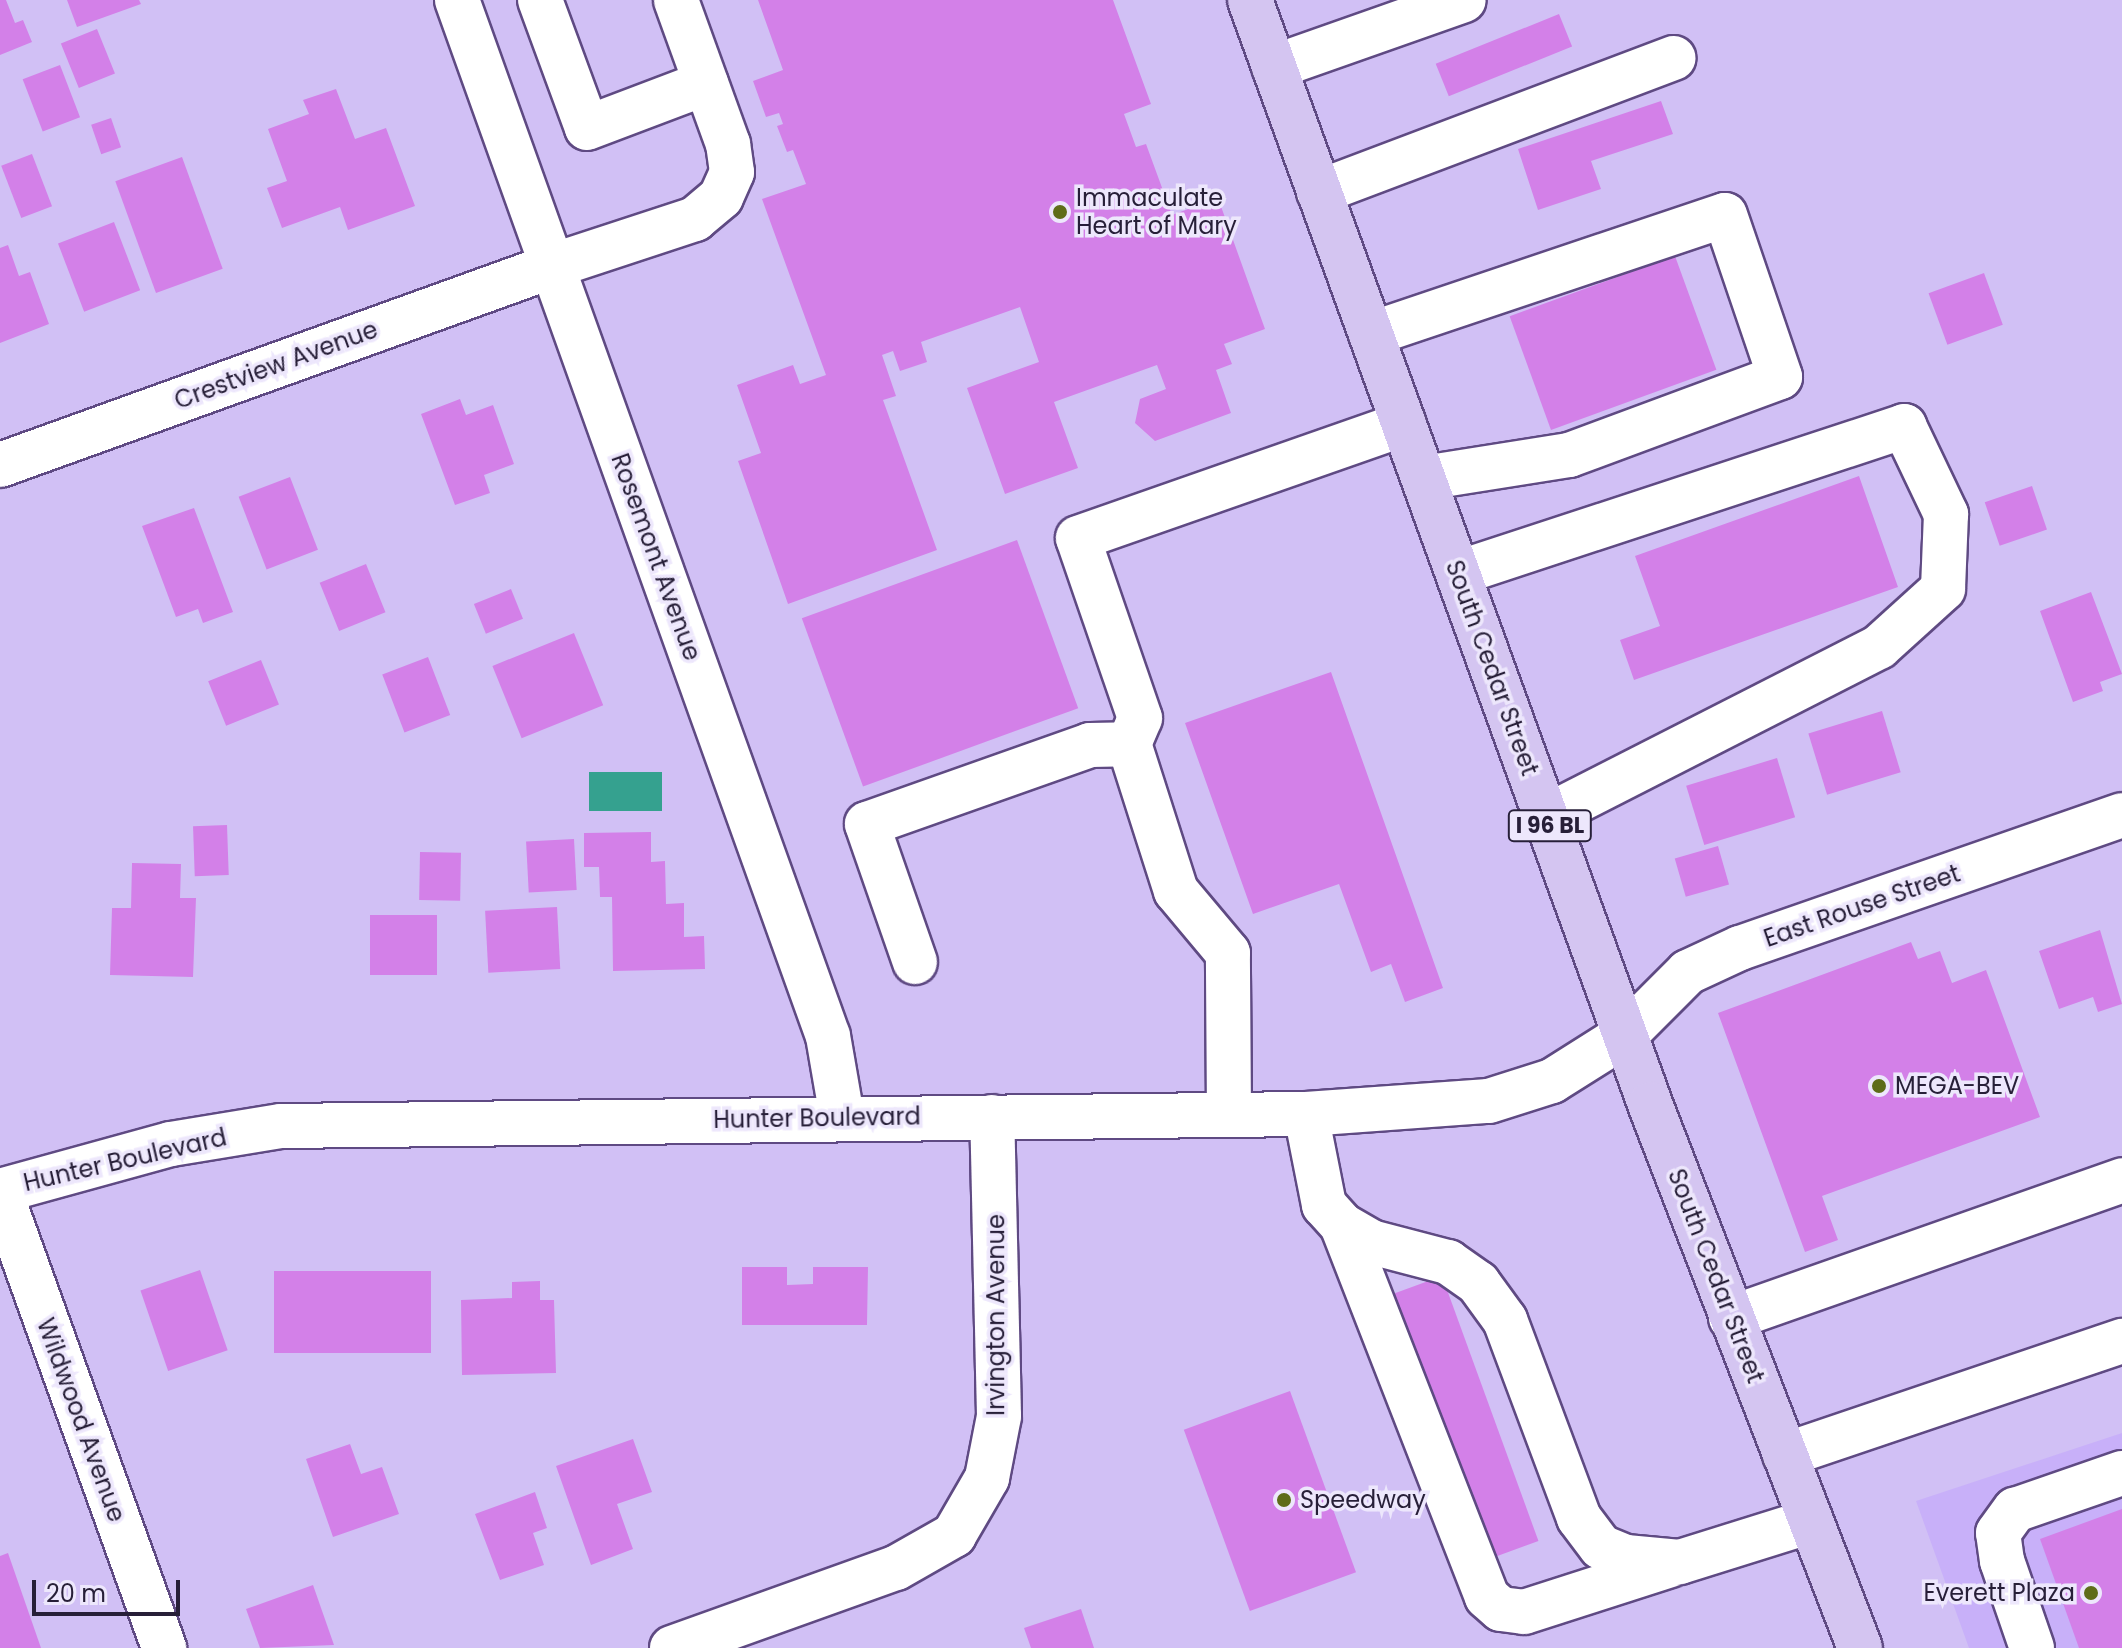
<!DOCTYPE html>
<style>
body{margin:0}
#map{position:relative;width:2122px;height:1648px;overflow:hidden;background:#d1c0f5;font-family:Poppins,sans-serif}
div>[style]{position:absolute}
.built>*{inset:0;background:#c8b0f9}
.water>*{inset:0;background:#35a18f;transform-origin:0 0}
.building>*{inset:0;background:#d380e8;transform-origin:0 0}
.roads{filter:drop-shadow(2px 0 #5f4a83) drop-shadow(-2px 0 #5f4a83) drop-shadow(0 2px #5f4a83) drop-shadow(0 -2px #5f4a83)}
.minor>*{height:44px;margin:-22px;padding:0 22px;transform-origin:22px;border-radius:22px;background:#fff}
.major>*{height:44px;margin:-22px;padding:0 22px;transform-origin:22px;border-radius:22px;background:#d4c5f1}
.dots>*{width:22px;height:22px;translate:-50% -50%;box-sizing:border-box;border:4px solid #ede7fc;border-radius:50%}
span{translate:-50% -50%;white-space:nowrap;text-align:center;line-height:1.15;-webkit-text-stroke:7px #ede7fc;paint-order:stroke}
.shield-label span{padding:2px 6px;background:#ede7fc;border:2px solid;border-radius:6px;-webkit-text-stroke-width:0}
.shield-label{font-size:22px;color:#271f38;font-weight:700}
.poi-label{font-size:24px;color:#271f38}
.left{translate:0 -50%;text-align:left}
.right{translate:-100% -50%;text-align:right}
.street-label{font-size:24px;color:#271f38}
.scale{position:absolute;left:32px;top:1580px;width:148px;height:36px;box-sizing:border-box;border:4px solid #271f38;border-top:0;padding-left:10px;font-size:24px;line-height:28px;white-space:nowrap;color:#271f38;-webkit-text-stroke:6px #ede7fc;paint-order:stroke}
</style>
<div id="map">
<div class="built">
<i style="clip-path:polygon(2122px 1433px,2122px 1648px,1969px 1648px,1916px 1501px)"></i>
</div>
<div class="water">
<i style="left:662px;top:772px;width:39px;height:73px;rotate:90deg"></i>
</div>
<div class="building">
<i style="clip-path:polygon(0 0,6px 0,15px 23px,23px 20px,32px 42px,0 55px)"></i>
<i style="clip-path:polygon(67px 0,139px 0,141px 4px,77px 27px)"></i>
<i style="clip-path:polygon(758px 0,1113px 0,1151px 104px,1124px 114px,1136px 147px,1146px 144px,1172px 215px,1218px 198px,1265px 329px,1224px 344px,1232px 364px,1216px 370px,1231px 413px,1155px 441px,1135px 423px,1140px 399px,1166px 389px,1157px 365px,1054px 402px,1078px 468px,1005px 494px,967px 388px,1039px 362px,1020px 307px,921px 342px,927px 362px,900px 371px,893px 351px,882px 355px,896px 396px,883px 400px,937px 550px,788px 604px,738px 461px,761px 453px,737px 385px,793px 365px,800px 384px,826px 375px,762px 199px,806px 184px,793px 150px,787px 152px,777px 126px,783px 124px,779px 113px,766px 117px,753px 81px,783px 70px)"></i>
<i style="left:1559px;top:14px;width:35px;height:133px;rotate:68deg"></i>
<i style="left:97px;top:29px;width:48px;height:39px;rotate:68deg"></i>
<i style="left:60px;top:65px;width:56px;height:40px;rotate:69deg"></i>
<i style="clip-path:polygon(336px 89px,355px 139px,386px 128px,415px 206px,348px 230px,340px 207px,282px 228px,267px 188px,287px 181px,268px 129px,309px 114px,303px 100px)"></i>
<i style="clip-path:polygon(1661px 101px,1673px 134px,1591px 161px,1601px 189px,1538px 210px,1518px 149px)"></i>
<i style="left:111px;top:118px;width:31px;height:21px;rotate:71deg"></i>
<i style="left:32px;top:154px;width:56px;height:33px;rotate:69deg"></i>
<i style="left:182px;top:157px;width:119px;height:71px;rotate:70deg"></i>
<i style="left:114px;top:222px;width:73px;height:60px;rotate:69deg"></i>
<i style="clip-path:polygon(8px 245px,19px 276px,30px 272px,49px 324px,0 343px,0 248px)"></i>
<i style="left:1675px;top:256px;width:121px;height:176px;rotate:70deg"></i>
<i style="left:1984px;top:273px;width:55px;height:59px;rotate:70deg"></i>
<i style="clip-path:polygon(460px 399px,466px 415px,493px 405px,514px 464px,484px 475px,490px 493px,455px 505px,421px 414px)"></i>
<i style="clip-path:polygon(1859px 476px,1898px 587px,1634px 680px,1620px 640px,1660px 626px,1635px 556px)"></i>
<i style="left:290px;top:477px;width:78px;height:55px;rotate:69deg"></i>
<i style="left:2032px;top:486px;width:46px;height:50px;rotate:71deg"></i>
<i style="clip-path:polygon(194px 508px,233px 612px,203px 623px,198px 609px,176px 617px,142px 526px)"></i>
<i style="left:1017px;top:540px;width:179px;height:229px;rotate:70deg"></i>
<i style="left:366px;top:564px;width:52px;height:50px;rotate:68deg"></i>
<i style="left:511px;top:589px;width:32px;height:40px;rotate:68deg"></i>
<i style="clip-path:polygon(2091px 592px,2122px 674px,2100px 682px,2103px 691px,2073px 702px,2040px 611px)"></i>
<i style="left:574px;top:633px;width:78px;height:88px;rotate:68deg"></i>
<i style="left:428px;top:657px;width:62px;height:49px;rotate:69deg"></i>
<i style="left:261px;top:660px;width:48px;height:57px;rotate:68deg"></i>
<i style="clip-path:polygon(1331px 672px,1443px 988px,1405px 1002px,1391px 964px,1371px 972px,1339px 884px,1253px 914px,1185px 723px)"></i>
<i style="left:1882px;top:711px;width:64px;height:77px;rotate:73deg"></i>
<i style="left:1777px;top:758px;width:62px;height:95px;rotate:73deg"></i>
<i style="left:227px;top:825px;width:50px;height:34px;rotate:88deg"></i>
<i style="clip-path:polygon(651px 832px,651px 862px,665px 861px,666px 904px,684px 903px,684px 937px,704px 936px,705px 969px,613px 971px,612px 897px,600px 897px,599px 867px,584px 867px,584px 833px)"></i>
<i style="left:574px;top:839px;width:51px;height:48px;rotate:87deg"></i>
<i style="left:1718px;top:846px;width:40px;height:45px;rotate:74deg"></i>
<i style="left:420px;top:852px;width:41px;height:48px;rotate:1deg"></i>
<i style="clip-path:polygon(132px 863px,181px 864px,180px 898px,196px 898px,193px 977px,110px 975px,112px 908px,131px 908px)"></i>
<i style="left:557px;top:907px;width:62px;height:72px;rotate:87deg"></i>
<i style="left:370px;top:915px;width:67px;height:60px"></i>
<i style="clip-path:polygon(2100px 930px,2122px 1004px,2098px 1012px,2093px 997px,2059px 1009px,2039px 951px)"></i>
<i style="clip-path:polygon(1911px 942px,1918px 959px,1940px 951px,1952px 983px,1986px 970px,2040px 1117px,1822px 1196px,1838px 1240px,1805px 1252px,1718px 1013px)"></i>
<i style="clip-path:polygon(742px 1267px,787px 1267px,787px 1285px,813px 1284px,813px 1267px,868px 1267px,867px 1325px,742px 1325px)"></i>
<i style="left:200px;top:1270px;width:85px;height:63px;rotate:71deg"></i>
<i style="left:274px;top:1271px;width:157px;height:82px"></i>
<i style="left:1442px;top:1276px;width:282px;height:64px;rotate:70deg"></i>
<i style="clip-path:polygon(540px 1281px,540px 1300px,554px 1300px,556px 1373px,462px 1375px,461px 1300px,512px 1298px,512px 1282px)"></i>
<i style="left:1290px;top:1391px;width:193px;height:113px;rotate:70deg"></i>
<i style="clip-path:polygon(633px 1439px,652px 1492px,617px 1504px,633px 1549px,591px 1565px,556px 1466px)"></i>
<i style="clip-path:polygon(350px 1444px,361px 1474px,382px 1467px,399px 1514px,333px 1537px,306px 1459px)"></i>
<i style="clip-path:polygon(535px 1492px,547px 1528px,533px 1533px,544px 1565px,500px 1580px,475px 1514px)"></i>
<i style="clip-path:polygon(2122px 1509px,2122px 1648px,2079px 1648px,2040px 1539px)"></i>
<i style="clip-path:polygon(8px 1553px,41px 1648px,0 1648px,0 1556px)"></i>
<i style="clip-path:polygon(313px 1585px,334px 1645px,260px 1648px,246px 1609px)"></i>
<i style="clip-path:polygon(1081px 1609px,1094px 1648px,1031px 1648px,1024px 1628px)"></i>
</div>
<div class="roads">
<div class="minor">
<i style="left:457px;top:0;width:1100px;rotate:70.3deg"></i>
<i style="left:828px;top:1036px;width:82px;rotate:80.2deg"></i>
<i style="left:540px;top:0;width:136px;rotate:69.8deg"></i>
<i style="left:587px;top:128px;width:127px;rotate:-20.7deg"></i>
<i style="left:1274px;top:67px;width:201px;rotate:-19.4deg"></i>
<i style="left:1319px;top:192px;width:379px;rotate:-20.7deg"></i>
<i style="left:1371px;top:334px;width:373px;rotate:-18.6deg"></i>
<i style="left:1725px;top:215px;width:171px;rotate:71.2deg"></i>
<i style="left:1780px;top:377px;width:225px;rotate:159.7deg"></i>
<i style="left:1569px;top:455px;width:147px;rotate:171deg"></i>
<i style="left:0;top:465px;width:587px;rotate:-19.82deg"></i>
<i style="left:552px;top:266px;width:151px;rotate:-18.2deg"></i>
<i style="left:695px;top:219px;width:34px;rotate:-40deg"></i>
<i style="left:721px;top:197px;width:27px;rotate:-66deg"></i>
<i style="left:732px;top:172px;width:28px;rotate:-98deg"></i>
<i style="left:728px;top:144px;width:153px;rotate:-109.9deg"></i>
<i style="left:1458px;top:573px;width:470px;rotate:-18.2deg"></i>
<i style="left:1904px;top:426px;width:98px;rotate:64.5deg"></i>
<i style="left:1946px;top:514px;width:75px;rotate:92.3deg"></i>
<i style="left:1943px;top:589px;width:86px;rotate:137.8deg"></i>
<i style="left:1879px;top:647px;width:374px;rotate:153deg"></i>
<i style="left:915px;top:962px;width:146px;rotate:-109.2deg"></i>
<i style="left:867px;top:824px;width:237px;rotate:-19.5deg"></i>
<i style="left:1090px;top:745px;width:39px;rotate:-1deg"></i>
<i style="left:1306px;top:1114px;width:93px;rotate:78.8deg"></i>
<i style="left:1324px;top:1205px;width:27px;rotate:48deg"></i>
<i style="left:1342px;top:1225px;width:34px;rotate:30deg"></i>
<i style="left:1371px;top:1242px;width:80px;rotate:14.6deg"></i>
<i style="left:1448px;top:1262px;width:37px;rotate:35deg"></i>
<i style="left:1478px;top:1283px;width:46px;rotate:53.9deg"></i>
<i style="left:1505px;top:1320px;width:211px;rotate:69.5deg"></i>
<i style="left:1579px;top:1518px;width:36px;rotate:53deg"></i>
<i style="left:1601px;top:1547px;width:27px;rotate:22deg"></i>
<i style="left:1626px;top:1557px;width:54px;rotate:5.3deg"></i>
<i style="left:1680px;top:1562px;width:137px;rotate:-17.4deg"></i>
<i style="left:1229px;top:1115px;width:162px;rotate:-90.4deg"></i>
<i style="left:1228px;top:953px;width:81px;rotate:-130deg"></i>
<i style="left:1176px;top:891px;width:154px;rotate:-107.7deg"></i>
<i style="left:1129px;top:744px;width:28px;rotate:-67deg"></i>
<i style="left:1140px;top:718px;width:190px;rotate:-109deg"></i>
<i style="left:1078px;top:538px;width:345px;rotate:-19.3deg"></i>
<i style="left:0;top:1191px;width:177px;rotate:-15.4deg"></i>
<i style="left:171px;top:1144px;width:111px;rotate:-9.3deg"></i>
<i style="left:281px;top:1126px;width:1025px;rotate:-0.67deg"></i>
<i style="left:1306px;top:1114px;width:183px;rotate:-4.1deg"></i>
<i style="left:1489px;top:1101px;width:66px;rotate:-17.6deg"></i>
<i style="left:1552px;top:1081px;width:86px;rotate:-32.2deg"></i>
<i style="left:1625px;top:1035px;width:89px;rotate:-45deg"></i>
<i style="left:1688px;top:972px;width:57px;rotate:-24.8deg"></i>
<i style="left:1740px;top:948px;width:404px;rotate:-19.2deg"></i>
<i style="left:0;top:1192px;width:485px;rotate:70.2deg"></i>
<i style="left:1342px;top:1225px;width:399px;rotate:68.7deg"></i>
<i style="left:1487px;top:1597px;width:18px;rotate:41deg"></i>
<i style="left:1501px;top:1609px;width:23px;rotate:7deg"></i>
<i style="left:1524px;top:1612px;width:153px;rotate:-17.8deg"></i>
<i style="left:1731px;top:1318px;width:415px;rotate:-19.4deg"></i>
<i style="left:1785px;top:1455px;width:356px;rotate:-18.7deg"></i>
<i style="left:672px;top:1648px;width:238px;rotate:-19.7deg"></i>
<i style="left:896px;top:1568px;width:67px;rotate:-29.6deg"></i>
<i style="left:954px;top:1535px;width:66px;rotate:-59.9deg"></i>
<i style="left:987px;top:1478px;width:63px;rotate:-79deg"></i>
<i style="left:999px;top:1416px;width:299px;rotate:-91.3deg"></i>
<i style="left:2032px;top:1648px;width:92px;rotate:-109deg"></i>
<i style="left:2002px;top:1561px;width:28px;rotate:-98deg"></i>
<i style="left:1998px;top:1533px;width:29px;rotate:-54deg"></i>
<i style="left:2015px;top:1510px;width:113px;rotate:-19.1deg"></i>
</div>
<div class="major">
<i style="left:1250px;top:0;width:1174px;rotate:70.08deg"></i>
<i style="left:1650px;top:1104px;width:583px;rotate:68.89deg"></i>
</div>
</div>
<div class="dots">
<i style="left:1060px;top:212px;background:#5e6d18"></i>
<i style="left:1879px;top:1086px;background:#5e6d18"></i>
<i style="left:1284px;top:1500px;background:#5e6d18"></i>
<i style="left:2091px;top:1593px;background:#5e6d18"></i>
</div>
<div class="shield-label">
<span style="left:1550px;top:826px">I 96 BL</span>
</div>
<div class="poi-label">
<span class="left" style="left:1076px;top:212px">Immaculate<br>Heart of Mary</span>
<span class="left" style="left:1895px;top:1086px">MEGA-BEV</span>
<span class="left" style="left:1300px;top:1500px">Speedway</span>
<span class="right" style="left:2075px;top:1593px">Everett Plaza</span>
</div>
<div class="street-label">
<span style="left:276px;top:365px;rotate:-20deg">Crestview Avenue</span>
<span style="left:656px;top:557px;rotate:70deg">Rosemont Avenue</span>
<span style="left:1492px;top:668px;rotate:70deg">South Cedar Street</span>
<span style="left:1862px;top:906px;rotate:-19deg">East Rouse Street</span>
<span style="left:817px;top:1118px;rotate:-1deg">Hunter Boulevard</span>
<span style="left:125px;top:1160px;rotate:-13deg">Hunter Boulevard</span>
<span style="left:1716px;top:1276px;rotate:69deg">South Cedar Street</span>
<span style="left:996px;top:1315px;rotate:-90deg">Irvington Avenue</span>
<span style="left:81px;top:1420px;rotate:70deg">Wildwood Avenue</span>
</div>
<div class="scale">20 m</div>
</div>
